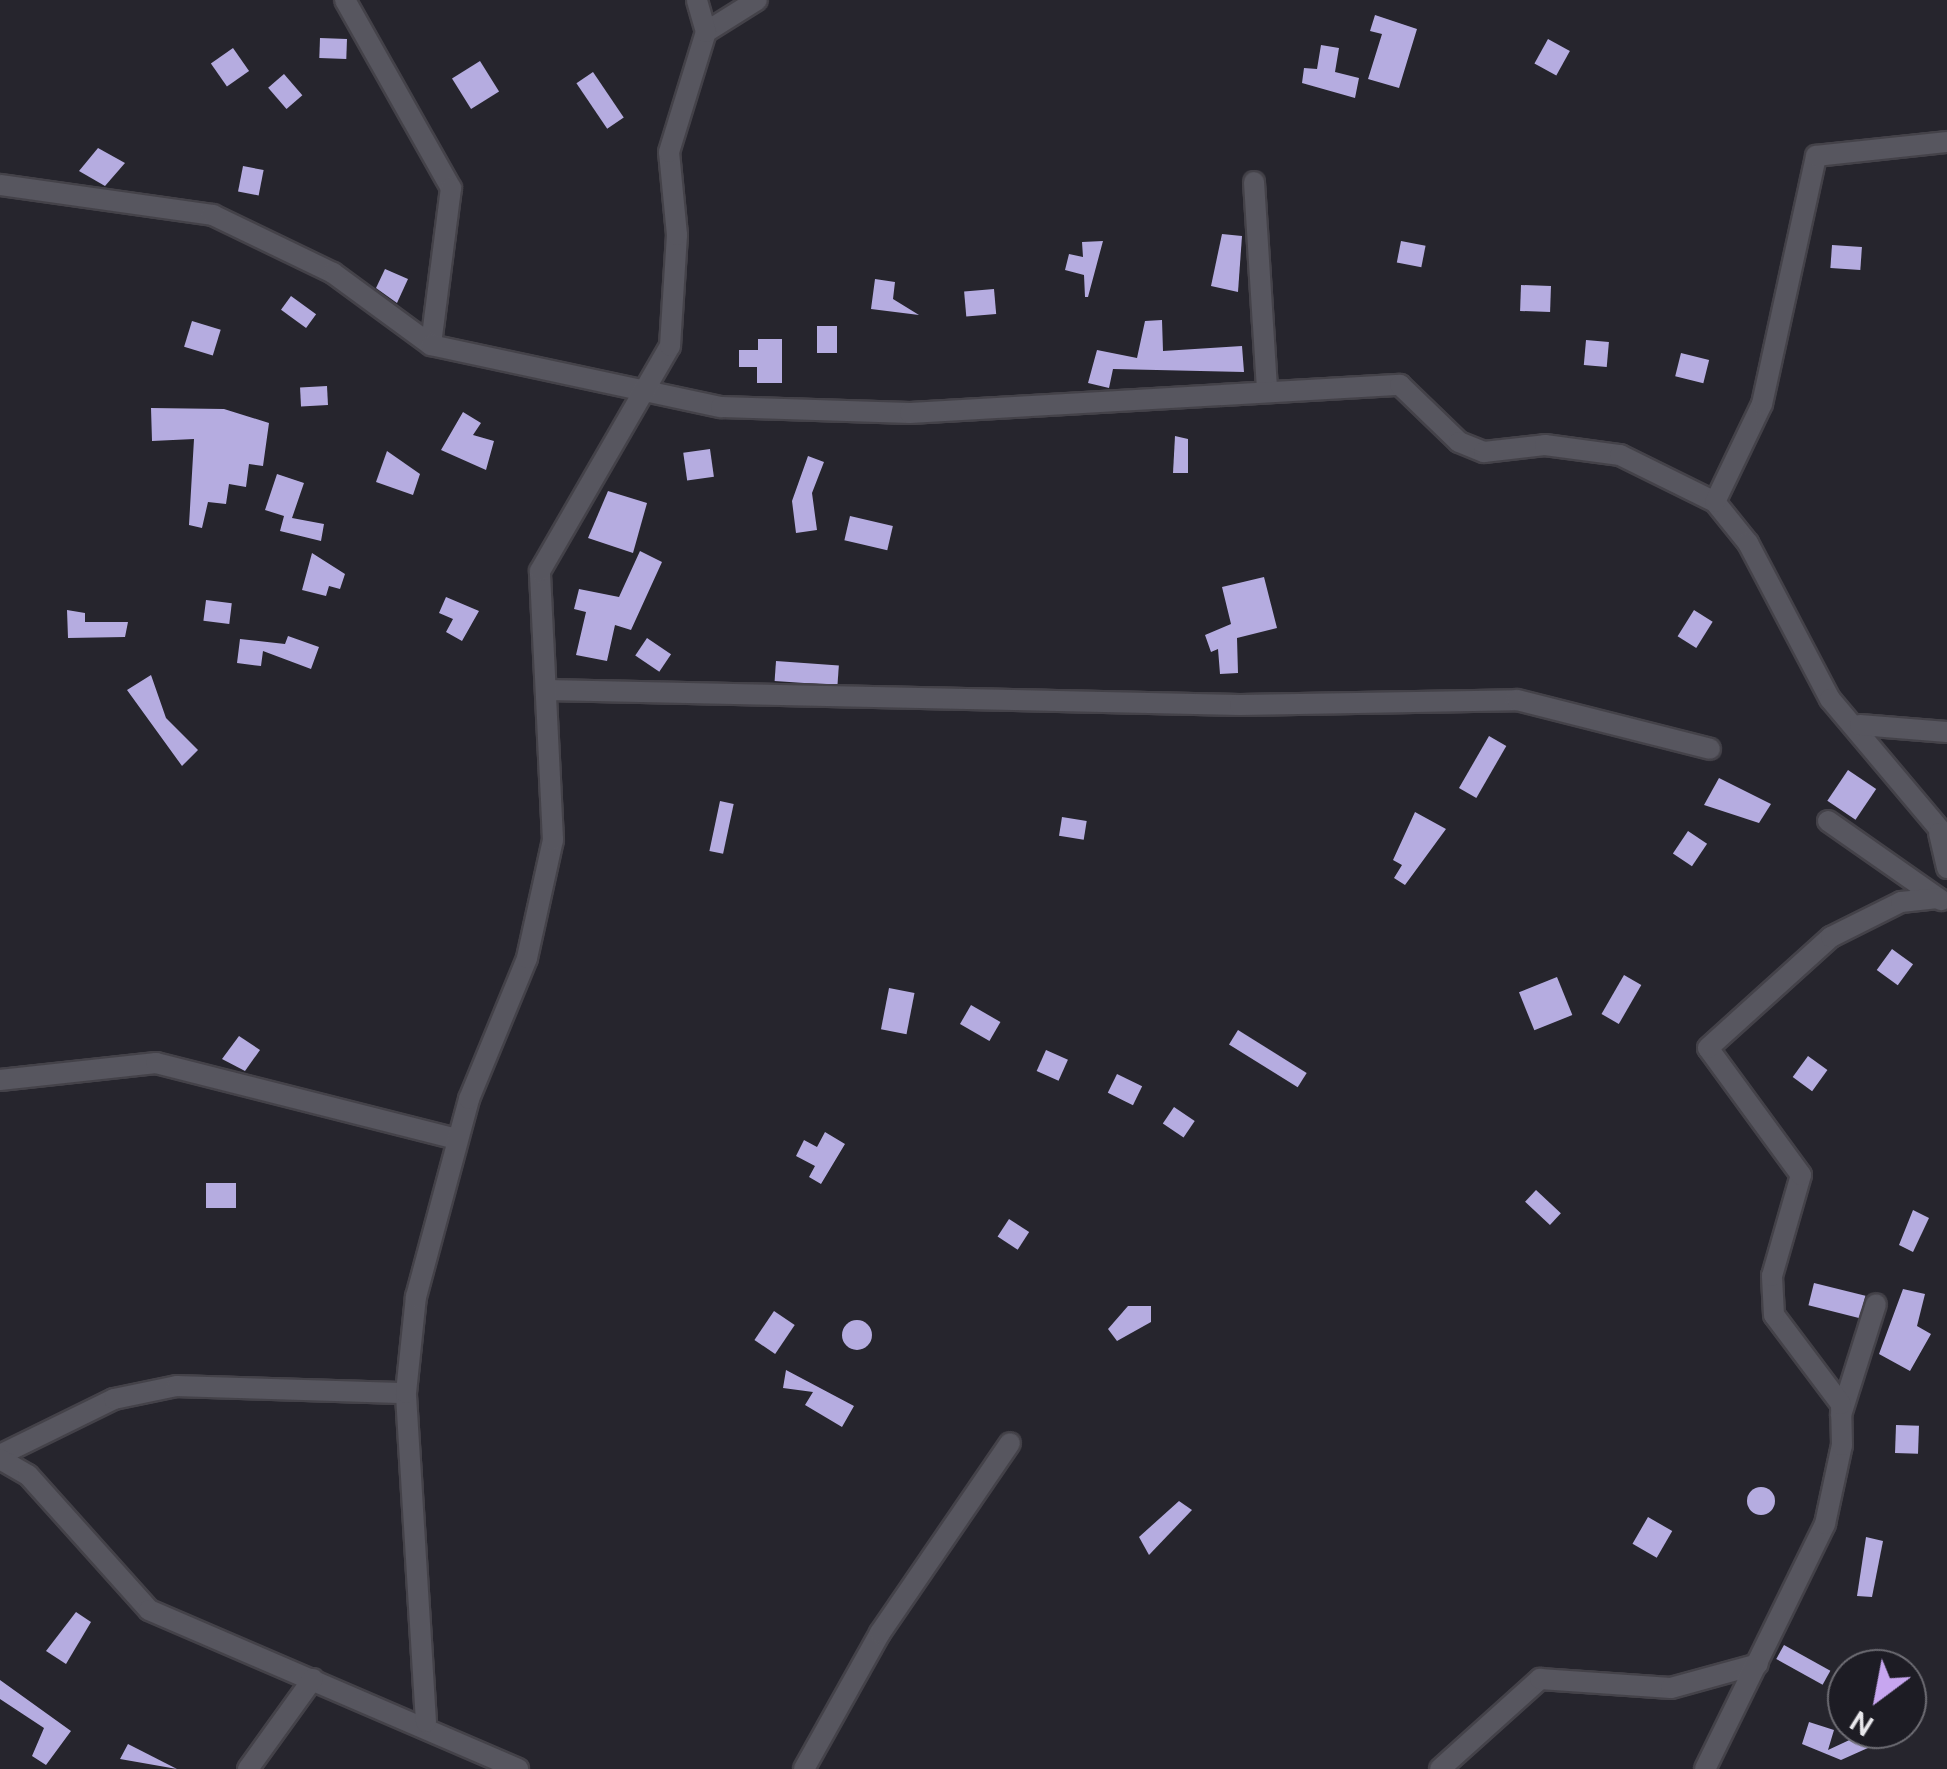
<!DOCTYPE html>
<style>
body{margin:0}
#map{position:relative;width:1947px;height:1769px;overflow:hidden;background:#26252d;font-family:"DM Sans",sans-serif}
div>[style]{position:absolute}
.building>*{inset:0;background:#b5ace0;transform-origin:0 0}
.round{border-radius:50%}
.roads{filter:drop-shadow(2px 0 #444249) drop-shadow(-2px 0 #444249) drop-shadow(0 2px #444249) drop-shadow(0 -2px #444249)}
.minor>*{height:20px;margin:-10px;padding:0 10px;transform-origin:10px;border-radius:10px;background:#57565f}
span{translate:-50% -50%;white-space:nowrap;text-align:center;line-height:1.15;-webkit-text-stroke:10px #1d1c24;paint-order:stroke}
.north{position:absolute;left:1827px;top:1649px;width:100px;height:100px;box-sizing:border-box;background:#1d1c24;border:2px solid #6e6d74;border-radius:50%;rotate:212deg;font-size:28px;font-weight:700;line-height:40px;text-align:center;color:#e8e7ec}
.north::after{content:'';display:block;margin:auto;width:35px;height:45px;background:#c7a6f0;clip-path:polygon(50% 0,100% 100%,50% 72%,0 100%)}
</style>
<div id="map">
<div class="building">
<i style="clip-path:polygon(1375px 15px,1417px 29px,1399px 88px,1368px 79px,1382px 34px,1370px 31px)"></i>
<i style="left:320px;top:38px;width:27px;height:20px;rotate:2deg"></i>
<i style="left:1548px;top:39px;width:25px;height:28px;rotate:29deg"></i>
<i style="clip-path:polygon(1321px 45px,1339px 48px,1335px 72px,1359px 78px,1355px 98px,1302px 83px,1304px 68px,1317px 69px)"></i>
<i style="left:233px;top:48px;width:28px;height:27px;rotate:55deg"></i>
<i style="left:480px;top:61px;width:36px;height:33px;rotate:58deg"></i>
<i style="left:593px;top:72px;width:55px;height:20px;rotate:56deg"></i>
<i style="left:284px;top:74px;width:28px;height:21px;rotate:49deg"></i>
<i style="clip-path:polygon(98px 148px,125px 163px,105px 186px,79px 171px)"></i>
<i style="left:243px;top:166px;width:21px;height:26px;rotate:11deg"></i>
<i style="clip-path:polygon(1222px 234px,1242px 236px,1238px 292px,1211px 286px)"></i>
<i style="clip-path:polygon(1103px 241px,1088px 297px,1085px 297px,1084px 275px,1065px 270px,1069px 254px,1083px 257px,1082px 242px)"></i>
<i style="left:1401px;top:241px;width:25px;height:22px;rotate:11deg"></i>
<i style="left:1832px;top:245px;width:30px;height:23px;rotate:4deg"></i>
<i style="clip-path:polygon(385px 269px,408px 279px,397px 303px,376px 288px)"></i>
<i style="clip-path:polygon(875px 279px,895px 282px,893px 299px,919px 315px,871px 309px)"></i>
<i style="left:1521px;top:285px;width:30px;height:26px;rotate:2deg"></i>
<i style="left:994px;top:289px;width:25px;height:30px;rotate:85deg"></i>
<i style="left:291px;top:296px;width:31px;height:17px;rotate:36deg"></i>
<i style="clip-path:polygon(1162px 320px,1163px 351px,1242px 346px,1244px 372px,1113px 369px,1109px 388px,1088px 383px,1097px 350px,1137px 358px,1145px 321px)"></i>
<i style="left:192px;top:321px;width:30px;height:27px;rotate:17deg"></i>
<i style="left:817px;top:326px;width:20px;height:27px"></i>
<i style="clip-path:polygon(758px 339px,782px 339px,782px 383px,757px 383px,757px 367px,739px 367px,739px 350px,758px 350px)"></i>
<i style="left:1586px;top:340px;width:23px;height:25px;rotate:5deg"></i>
<i style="left:1681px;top:353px;width:29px;height:24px;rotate:14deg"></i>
<i style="left:327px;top:386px;width:19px;height:27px;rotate:87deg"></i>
<i style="clip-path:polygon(151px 408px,224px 409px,269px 423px,263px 466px,249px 464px,246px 487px,229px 484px,226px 504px,208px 502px,202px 528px,189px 525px,194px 439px,152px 441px)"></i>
<i style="clip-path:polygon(463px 412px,481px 423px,473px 435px,494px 441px,486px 470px,441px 450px)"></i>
<i style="clip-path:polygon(1175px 436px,1188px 439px,1188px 473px,1173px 473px)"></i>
<i style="left:710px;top:449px;width:28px;height:27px;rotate:82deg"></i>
<i style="clip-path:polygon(387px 451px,420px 474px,413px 495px,376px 482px)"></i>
<i style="clip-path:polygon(808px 456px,824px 462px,812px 493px,817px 530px,796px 533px,792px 501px)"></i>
<i style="clip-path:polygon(277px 474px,304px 483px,292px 518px,324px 524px,321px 541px,280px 531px,284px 516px,265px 510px)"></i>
<i style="clip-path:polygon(608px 491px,647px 503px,633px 553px,588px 538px)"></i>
<i style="left:850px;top:516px;width:44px;height:25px;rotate:13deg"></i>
<i style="clip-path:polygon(640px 551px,662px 562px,631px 630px,615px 625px,607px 661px,576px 655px,586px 612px,574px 609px,579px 589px,619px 597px)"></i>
<i style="clip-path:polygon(312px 553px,345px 574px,340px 589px,329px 586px,326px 596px,302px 590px)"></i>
<i style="clip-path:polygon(1264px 577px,1277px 628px,1237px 638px,1238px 673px,1220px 674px,1218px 649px,1211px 652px,1205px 635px,1231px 624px,1222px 587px)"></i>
<i style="clip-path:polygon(446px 597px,479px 611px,462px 641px,446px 632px,453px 619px,439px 613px)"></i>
<i style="left:206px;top:600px;width:26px;height:21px;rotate:7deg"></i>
<i style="clip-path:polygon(67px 610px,85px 613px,85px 622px,128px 622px,125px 637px,68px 638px)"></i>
<i style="left:1694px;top:610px;width:22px;height:31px;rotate:32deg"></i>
<i style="clip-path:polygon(288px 636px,319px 647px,311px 669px,263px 651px,261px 666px,237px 663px,240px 639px,285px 644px)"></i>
<i style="left:647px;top:638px;width:29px;height:21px;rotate:34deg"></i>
<i style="left:776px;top:661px;width:63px;height:20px;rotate:4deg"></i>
<i style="clip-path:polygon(151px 675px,166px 718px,198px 750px,182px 766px,127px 690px)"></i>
<i style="left:1489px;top:736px;width:20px;height:60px;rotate:30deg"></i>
<i style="left:1848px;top:770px;width:34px;height:37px;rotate:34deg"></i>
<i style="clip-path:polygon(1719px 778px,1771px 804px,1759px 823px,1704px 805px)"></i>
<i style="left:720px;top:801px;width:14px;height:51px;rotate:12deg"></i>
<i style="clip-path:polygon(1415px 812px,1446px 829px,1405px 885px,1394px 878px,1402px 865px,1393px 860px)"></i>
<i style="left:1062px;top:817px;width:25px;height:19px;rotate:9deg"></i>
<i style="left:1688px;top:831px;width:23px;height:27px;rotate:34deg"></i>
<i style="left:1892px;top:949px;width:26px;height:26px;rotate:36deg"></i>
<i style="left:1624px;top:975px;width:20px;height:45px;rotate:30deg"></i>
<i style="left:1557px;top:977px;width:41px;height:41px;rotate:68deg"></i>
<i style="left:889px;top:988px;width:26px;height:42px;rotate:11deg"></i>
<i style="left:971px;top:1005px;width:34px;height:22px;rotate:30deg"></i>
<i style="left:1238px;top:1030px;width:81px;height:17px;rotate:32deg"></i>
<i style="clip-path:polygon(239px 1036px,260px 1050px,245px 1071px,222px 1059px)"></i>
<i style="left:1046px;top:1050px;width:24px;height:23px;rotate:24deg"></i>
<i style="left:1808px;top:1056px;width:24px;height:26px;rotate:36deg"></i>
<i style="left:1117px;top:1074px;width:28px;height:21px;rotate:26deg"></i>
<i style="left:1174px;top:1107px;width:25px;height:20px;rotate:34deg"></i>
<i style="clip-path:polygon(825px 1132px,845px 1144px,821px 1184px,809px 1177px,815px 1166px,796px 1156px,804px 1140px,817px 1147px)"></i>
<i style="left:206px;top:1183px;width:30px;height:25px"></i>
<i style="left:1536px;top:1190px;width:34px;height:16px;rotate:43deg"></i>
<i style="clip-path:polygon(1913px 1210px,1929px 1218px,1913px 1252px,1899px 1245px)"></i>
<i style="left:1009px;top:1219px;width:24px;height:21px;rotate:33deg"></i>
<i style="left:1814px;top:1283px;width:53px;height:23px;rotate:14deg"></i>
<i style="clip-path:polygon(1903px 1289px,1925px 1294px,1917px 1326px,1931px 1334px,1910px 1371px,1879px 1354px)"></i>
<i style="clip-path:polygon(1128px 1306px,1151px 1306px,1151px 1322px,1117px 1341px,1108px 1329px)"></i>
<i style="left:774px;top:1311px;width:25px;height:35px;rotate:34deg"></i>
<i class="round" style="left:842px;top:1320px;width:30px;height:30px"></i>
<i style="clip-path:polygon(786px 1370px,854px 1406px,842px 1427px,805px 1405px,813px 1392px,783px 1388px)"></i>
<i style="left:1896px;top:1425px;width:23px;height:28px;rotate:2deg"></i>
<i class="round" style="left:1747px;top:1487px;width:28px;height:28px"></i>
<i style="clip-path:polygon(1179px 1501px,1192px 1510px,1149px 1555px,1139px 1537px)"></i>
<i style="left:1648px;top:1517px;width:28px;height:31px;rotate:30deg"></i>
<i style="clip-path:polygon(1866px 1537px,1883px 1541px,1872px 1597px,1857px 1596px)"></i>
<i style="clip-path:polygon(76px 1612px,91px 1622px,66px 1664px,46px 1651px)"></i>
<i style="left:1784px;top:1645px;width:53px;height:16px;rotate:29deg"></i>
<i style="clip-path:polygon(0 1680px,71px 1731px,46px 1765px,32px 1756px,44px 1728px,0 1699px)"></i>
<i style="clip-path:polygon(1809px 1722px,1834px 1730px,1828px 1750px,1873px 1729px,1879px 1743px,1841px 1760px,1802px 1744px)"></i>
<i style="clip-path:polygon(128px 1744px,177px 1769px,120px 1759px)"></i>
</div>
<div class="roads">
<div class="minor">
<i style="left:345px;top:0;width:216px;rotate:60.6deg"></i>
<i style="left:451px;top:188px;width:158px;rotate:97.3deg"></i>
<i style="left:706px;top:32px;width:60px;rotate:-32.1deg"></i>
<i style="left:1254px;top:182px;width:205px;rotate:86.4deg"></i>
<i style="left:0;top:185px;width:215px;rotate:8deg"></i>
<i style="left:213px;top:215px;width:133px;rotate:25.8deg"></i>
<i style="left:333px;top:273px;width:122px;rotate:36.3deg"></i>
<i style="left:431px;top:345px;width:297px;rotate:12.1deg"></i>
<i style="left:721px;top:407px;width:189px;rotate:1.8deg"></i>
<i style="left:910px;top:413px;width:491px;rotate:-3.3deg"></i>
<i style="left:1400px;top:385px;width:82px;rotate:44deg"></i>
<i style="left:1459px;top:442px;width:27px;rotate:22deg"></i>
<i style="left:1484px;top:452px;width:61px;rotate:-6.5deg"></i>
<i style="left:1545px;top:445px;width:76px;rotate:7.6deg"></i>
<i style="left:1620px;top:455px;width:106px;rotate:26.3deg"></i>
<i style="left:1715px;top:502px;width:53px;rotate:51.2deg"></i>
<i style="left:1748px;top:543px;width:176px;rotate:62.3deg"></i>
<i style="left:1830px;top:699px;width:182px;rotate:49.9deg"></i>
<i style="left:1715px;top:502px;width:109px;rotate:-64.4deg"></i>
<i style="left:1762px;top:404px;width:254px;rotate:-77.7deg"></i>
<i style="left:1816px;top:156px;width:132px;rotate:-6.1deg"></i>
<i style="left:547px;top:690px;width:693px;rotate:1.24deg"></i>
<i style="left:1240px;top:705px;width:277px;rotate:-1deg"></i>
<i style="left:1517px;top:700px;width:199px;rotate:14.2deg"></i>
<i style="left:1860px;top:725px;width:87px;rotate:4.6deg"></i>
<i style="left:1828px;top:821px;width:138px;rotate:35deg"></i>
<i style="left:1939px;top:833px;width:36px;rotate:77deg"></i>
<i style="left:0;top:1080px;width:157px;rotate:-6.2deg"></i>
<i style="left:156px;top:1063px;width:309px;rotate:14.2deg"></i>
<i style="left:1841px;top:1415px;width:116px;rotate:-72.5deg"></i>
<i style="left:0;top:1455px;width:127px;rotate:-26.2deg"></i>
<i style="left:114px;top:1399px;width:64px;rotate:-11.7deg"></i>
<i style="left:177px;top:1386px;width:229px;rotate:1.8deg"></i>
<i style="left:0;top:1459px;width:32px;rotate:30deg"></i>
<i style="left:28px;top:1475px;width:181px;rotate:48.1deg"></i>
<i style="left:149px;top:1610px;width:402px;rotate:23.3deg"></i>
<i style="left:426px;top:1722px;width:330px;rotate:-93.5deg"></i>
<i style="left:406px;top:1393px;width:97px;rotate:-84.1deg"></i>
<i style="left:416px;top:1297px;width:205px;rotate:-75deg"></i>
<i style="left:469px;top:1099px;width:152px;rotate:-67.6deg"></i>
<i style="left:527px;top:958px;width:121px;rotate:-77.6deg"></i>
<i style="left:553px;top:840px;width:269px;rotate:-92.8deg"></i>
<i style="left:540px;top:571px;width:260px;rotate:-60deg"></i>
<i style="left:670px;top:346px;width:111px;rotate:-86.4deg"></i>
<i style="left:677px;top:235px;width:83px;rotate:-95.5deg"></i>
<i style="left:669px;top:152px;width:126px;rotate:-72.9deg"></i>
<i style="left:706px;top:32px;width:33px;rotate:-106deg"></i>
<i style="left:248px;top:1769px;width:111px;rotate:-54.2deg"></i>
<i style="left:804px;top:1769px;width:156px;rotate:-60.8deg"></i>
<i style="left:880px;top:1633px;width:230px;rotate:-55.6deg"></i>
<i style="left:1440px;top:1769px;width:135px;rotate:-42deg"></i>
<i style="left:1540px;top:1679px;width:131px;rotate:3.9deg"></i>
<i style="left:1671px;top:1688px;width:90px;rotate:-15.4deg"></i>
<i style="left:1705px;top:1769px;width:273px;rotate:-63.9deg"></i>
<i style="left:1825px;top:1524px;width:81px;rotate:-77.9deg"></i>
<i style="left:1842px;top:1445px;width:41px;rotate:-91.4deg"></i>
<i style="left:1841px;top:1404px;width:111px;rotate:-127deg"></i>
<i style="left:1774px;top:1315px;width:39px;rotate:-93deg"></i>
<i style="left:1772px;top:1276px;width:105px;rotate:-74deg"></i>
<i style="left:1801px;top:1175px;width:157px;rotate:-126.2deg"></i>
<i style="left:1708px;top:1048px;width:166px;rotate:-42.1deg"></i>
<i style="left:1831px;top:937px;width:78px;rotate:-26.6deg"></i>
<i style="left:1901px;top:902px;width:37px;rotate:-6deg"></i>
</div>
</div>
<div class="north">N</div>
</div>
